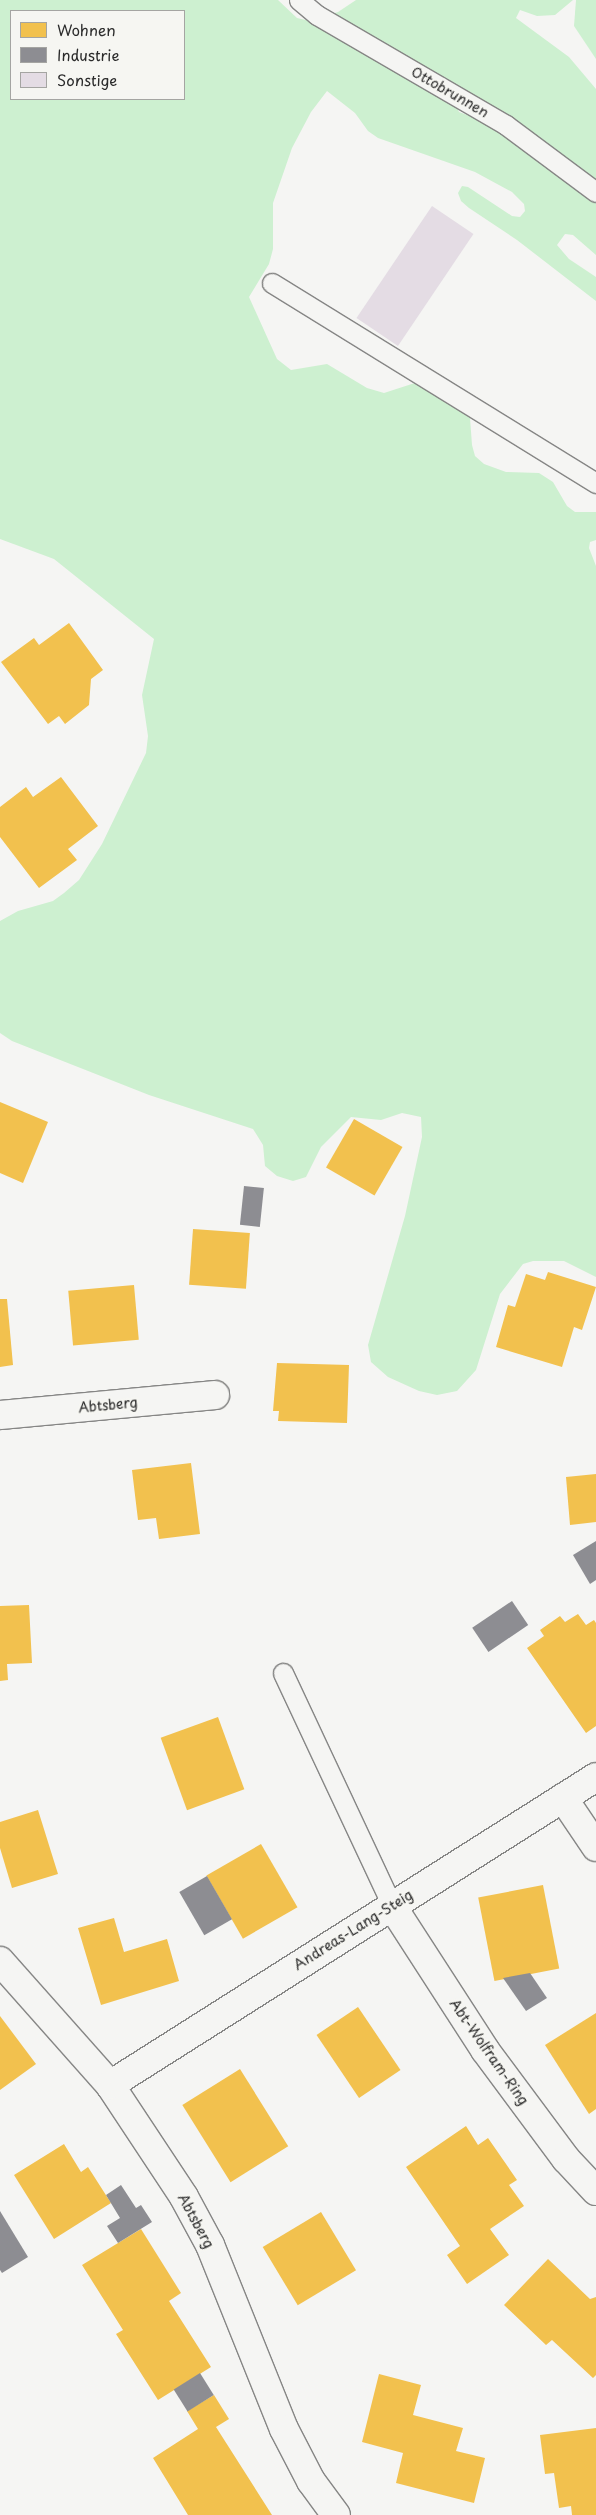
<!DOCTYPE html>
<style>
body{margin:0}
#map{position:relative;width:596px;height:2515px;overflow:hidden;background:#f5f5f3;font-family:"Playpen Sans",sans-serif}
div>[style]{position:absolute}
.green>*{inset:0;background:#cdf0d0}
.homes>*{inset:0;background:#f2c14e;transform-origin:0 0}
.industry>*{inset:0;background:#8d8d92;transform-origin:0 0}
.building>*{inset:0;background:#e4dce4;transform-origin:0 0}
.roads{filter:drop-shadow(1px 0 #868685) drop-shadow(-1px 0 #868685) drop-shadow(0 1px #868685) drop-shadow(0 -1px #868685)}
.service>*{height:19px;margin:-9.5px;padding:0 9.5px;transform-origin:9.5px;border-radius:9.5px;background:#f5f5f3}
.minor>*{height:28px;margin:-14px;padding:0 14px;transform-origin:14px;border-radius:14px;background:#f5f5f3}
span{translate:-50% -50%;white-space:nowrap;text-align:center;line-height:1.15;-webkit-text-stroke:5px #f6f6f2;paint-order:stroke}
.street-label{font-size:14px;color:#2b2b2b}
.legend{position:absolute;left:10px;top:10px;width:175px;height:90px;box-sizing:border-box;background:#f6f6f2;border:1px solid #a5a5a2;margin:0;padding:6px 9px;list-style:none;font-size:15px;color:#2b2b2b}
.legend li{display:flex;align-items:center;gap:10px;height:25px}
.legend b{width:25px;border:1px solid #a5a5a2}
</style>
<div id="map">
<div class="green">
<i style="clip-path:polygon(evenodd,0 0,278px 0,297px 18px,310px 21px,338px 12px,356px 0,573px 0,555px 15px,537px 16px,520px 10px,516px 18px,569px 57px,596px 89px,596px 182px,499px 109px,483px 102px,457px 107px,459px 112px,489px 123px,596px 203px,596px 255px,573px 235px,565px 234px,557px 245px,569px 259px,596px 277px,596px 301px,517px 240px,469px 208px,461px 201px,458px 193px,462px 186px,468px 187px,512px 216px,520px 217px,525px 211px,524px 204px,512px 192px,475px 172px,378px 138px,368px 131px,355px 113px,327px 91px,311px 112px,292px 148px,273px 203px,273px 249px,269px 264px,249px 297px,277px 359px,291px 370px,327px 364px,367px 388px,384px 393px,421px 381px,470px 418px,472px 445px,475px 456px,484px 464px,506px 472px,539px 473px,553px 482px,567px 506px,575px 512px,596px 512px,596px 540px,590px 542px,589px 548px,596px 566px,596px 1277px,564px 1261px,533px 1261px,523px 1264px,500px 1294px,476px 1370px,457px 1391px,437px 1395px,419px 1391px,388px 1377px,371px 1362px,368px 1345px,405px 1216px,422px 1137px,421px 1117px,402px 1113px,381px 1120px,351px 1117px,321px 1147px,306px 1177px,293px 1181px,277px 1176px,265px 1166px,263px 1145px,253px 1129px,149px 1095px,12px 1041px,0 1033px,0 921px,18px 911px,53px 901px,64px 893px,79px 880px,102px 844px,146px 753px,148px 736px,142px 695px,154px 639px,54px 559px,0 539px,0 0,11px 11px,184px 11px,184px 99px,11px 99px,11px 11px)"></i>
<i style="clip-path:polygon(576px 0,596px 0,596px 59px,574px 26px)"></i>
</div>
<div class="homes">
<i style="clip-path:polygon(69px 623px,103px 670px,91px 679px,89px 705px,65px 724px,59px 716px,48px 724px,1px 662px,34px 638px,39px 645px)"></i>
<i style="clip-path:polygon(61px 777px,98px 826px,68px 849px,77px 860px,39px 888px,0 837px,0 807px,26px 787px,33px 797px)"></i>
<i style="clip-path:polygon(0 1102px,48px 1122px,23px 1183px,0 1173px)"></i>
<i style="left:354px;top:1119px;width:56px;height:56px;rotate:30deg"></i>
<i style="left:193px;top:1229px;width:57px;height:56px;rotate:4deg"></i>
<i style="clip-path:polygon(548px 1272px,596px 1287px,582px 1330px,574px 1327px,562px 1367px,496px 1347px,508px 1305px,515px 1307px,526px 1274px,545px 1280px)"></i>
<i style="left:134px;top:1285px;width:55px;height:66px;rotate:85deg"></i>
<i style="clip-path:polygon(0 1299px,7px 1299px,13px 1365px,0 1367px)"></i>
<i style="clip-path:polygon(277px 1363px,349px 1365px,347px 1423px,278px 1421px,279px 1411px,273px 1411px)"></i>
<i style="clip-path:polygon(191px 1463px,200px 1534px,159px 1539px,156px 1518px,138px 1520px,132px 1470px)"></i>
<i style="clip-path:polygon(596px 1474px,596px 1522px,570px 1525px,566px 1477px)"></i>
<i style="clip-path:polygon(29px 1605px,32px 1663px,7px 1664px,8px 1680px,0 1681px,0 1606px)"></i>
<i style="clip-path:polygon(578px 1614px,586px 1625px,594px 1620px,596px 1623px,596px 1726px,586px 1733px,527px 1648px,544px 1636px,540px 1630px,560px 1616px,565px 1622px)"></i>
<i style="left:218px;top:1717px;width:77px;height:61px;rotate:70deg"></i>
<i style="clip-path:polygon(38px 1810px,58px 1874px,12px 1888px,0 1848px,0 1822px)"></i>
<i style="left:261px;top:1844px;width:73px;height:63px;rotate:60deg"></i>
<i style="left:543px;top:1885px;width:85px;height:66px;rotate:79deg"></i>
<i style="clip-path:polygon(114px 1918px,124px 1952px,167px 1939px,179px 1981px,101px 2005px,78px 1928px)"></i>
<i style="left:358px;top:2007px;width:76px;height:50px;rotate:56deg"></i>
<i style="clip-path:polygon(596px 2013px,596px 2109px,589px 2114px,545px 2045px)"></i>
<i style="clip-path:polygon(0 2016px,36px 2064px,0 2090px)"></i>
<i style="left:240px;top:2069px;width:91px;height:68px;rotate:58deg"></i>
<i style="clip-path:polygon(466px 2126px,478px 2145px,488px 2138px,517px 2180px,509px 2185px,524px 2206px,490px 2229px,509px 2255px,467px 2284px,447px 2255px,460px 2246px,406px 2167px)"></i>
<i style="clip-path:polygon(64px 2144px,81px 2172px,88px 2167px,111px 2203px,54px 2239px,14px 2175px)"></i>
<i style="left:321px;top:2212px;width:68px;height:68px;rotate:59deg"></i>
<i style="clip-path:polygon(141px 2229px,181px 2293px,169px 2301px,211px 2367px,158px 2400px,116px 2334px,123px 2330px,82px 2265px)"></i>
<i style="clip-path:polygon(548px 2259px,590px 2299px,596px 2297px,596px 2375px,593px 2378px,552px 2340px,546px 2345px,504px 2305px)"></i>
<i style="clip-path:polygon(379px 2374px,421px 2385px,413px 2415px,463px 2428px,456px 2451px,485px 2458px,474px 2503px,396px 2483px,403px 2453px,362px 2442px)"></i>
<i style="clip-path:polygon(214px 2395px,229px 2419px,216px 2427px,272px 2515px,188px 2515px,153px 2458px,198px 2429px,187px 2411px)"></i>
<i style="clip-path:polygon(596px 2428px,596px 2515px,572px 2515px,571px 2506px,559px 2508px,554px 2473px,545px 2474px,540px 2435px)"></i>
</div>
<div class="industry">
<i style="left:244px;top:1186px;width:20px;height:39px;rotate:6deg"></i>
<i style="clip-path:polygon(596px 1541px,596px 1580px,590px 1584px,573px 1555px)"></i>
<i style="left:512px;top:1601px;width:29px;height:48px;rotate:56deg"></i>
<i style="left:207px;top:1876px;width:50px;height:32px;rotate:60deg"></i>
<i style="clip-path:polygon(530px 1973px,547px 1998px,526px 2011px,503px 1978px)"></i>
<i style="clip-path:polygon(121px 2185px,136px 2208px,141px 2205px,152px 2222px,118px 2243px,107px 2226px,120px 2218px,106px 2195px)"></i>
<i style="clip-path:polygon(0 2211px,28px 2257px,2px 2273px,0 2270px)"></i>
<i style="left:200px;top:2373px;width:26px;height:31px;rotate:58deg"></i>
</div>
<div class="building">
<i style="left:432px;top:206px;width:50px;height:135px;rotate:34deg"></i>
</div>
<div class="roads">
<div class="service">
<i style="left:299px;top:0;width:23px;rotate:40deg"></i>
<i style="left:317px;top:15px;width:219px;rotate:30.2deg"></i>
<i style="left:506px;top:125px;width:112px;rotate:36.7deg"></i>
<i style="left:272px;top:283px;width:381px;rotate:31.7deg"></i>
<i style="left:283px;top:1673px;width:257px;rotate:64.9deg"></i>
</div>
<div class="minor">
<i style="left:0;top:1415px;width:216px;rotate:-5.3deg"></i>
<i style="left:563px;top:1798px;width:59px;rotate:56deg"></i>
<i style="left:392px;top:1906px;width:171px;rotate:57.1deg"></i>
<i style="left:485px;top:2050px;width:136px;rotate:53.4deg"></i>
<i style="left:566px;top:2159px;width:44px;rotate:46.8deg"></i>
<i style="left:0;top:1961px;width:166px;rotate:48.4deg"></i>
<i style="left:110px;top:2085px;width:134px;rotate:56.5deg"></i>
<i style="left:184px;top:2197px;width:55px;rotate:61.6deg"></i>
<i style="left:210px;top:2245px;width:198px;rotate:68.1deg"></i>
<i style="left:284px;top:2429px;width:59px;rotate:62.6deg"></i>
<i style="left:311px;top:2481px;width:42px;rotate:53.7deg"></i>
<i style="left:110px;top:2085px;width:575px;rotate:-32.36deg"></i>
</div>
</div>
<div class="street-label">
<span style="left:450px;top:92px;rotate:30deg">Ottobrunnen</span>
<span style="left:108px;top:1405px;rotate:-5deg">Abtsberg</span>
<span style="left:353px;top:1930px;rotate:-32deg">Andreas-Lang-Steig</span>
<span style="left:489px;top:2052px;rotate:55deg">Abt-Wolfram-Ring</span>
<span style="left:196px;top:2221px;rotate:62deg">Abtsberg</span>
</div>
<ul class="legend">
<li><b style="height:14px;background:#f2c14e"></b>Wohnen</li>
<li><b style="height:14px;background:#8d8d92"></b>Industrie</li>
<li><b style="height:14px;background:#e4dce4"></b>Sonstige</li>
</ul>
</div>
